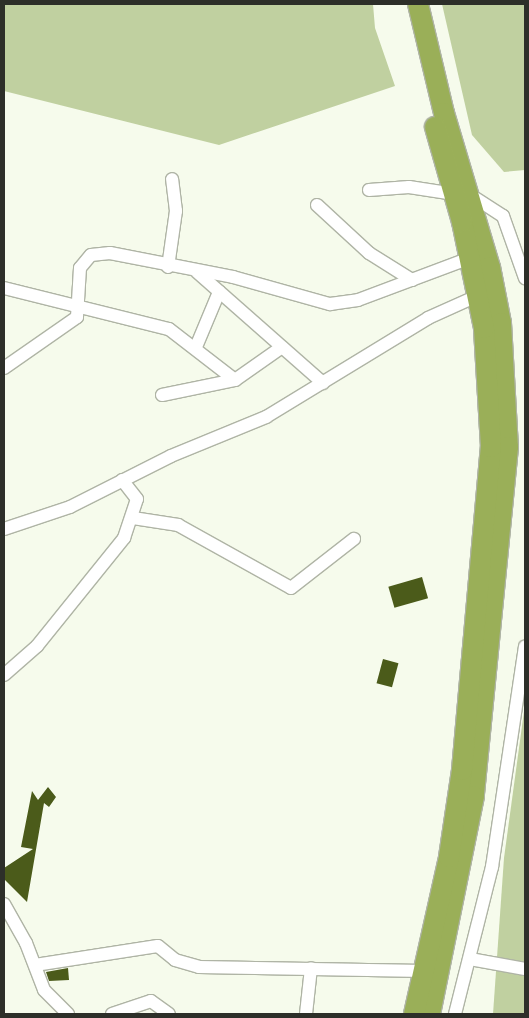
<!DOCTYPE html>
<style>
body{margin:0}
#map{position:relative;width:529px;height:1018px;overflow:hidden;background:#f6fbec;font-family:Raleway,sans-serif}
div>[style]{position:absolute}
.green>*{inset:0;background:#c0d0a0}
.building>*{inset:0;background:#4b5b1a;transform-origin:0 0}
.roads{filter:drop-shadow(1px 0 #afb4a5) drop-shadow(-1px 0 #afb4a5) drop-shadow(0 1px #afb4a5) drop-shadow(0 -1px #afb4a5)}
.minor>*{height:12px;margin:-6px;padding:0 6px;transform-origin:6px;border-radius:6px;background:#fff}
.trunk>*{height:20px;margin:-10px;padding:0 10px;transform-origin:10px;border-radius:10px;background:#9aaf58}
span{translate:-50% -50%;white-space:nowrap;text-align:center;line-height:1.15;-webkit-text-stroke:5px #f6fbec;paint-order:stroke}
.frame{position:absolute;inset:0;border:5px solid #2d2f29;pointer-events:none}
</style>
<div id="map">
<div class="green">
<i style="clip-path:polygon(4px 4px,373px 4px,375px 28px,395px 86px,219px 145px,4px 91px)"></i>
<i style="clip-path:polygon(442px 4px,525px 4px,525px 170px,504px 172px,472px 135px)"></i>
<i style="clip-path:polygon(525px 704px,525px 1014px,493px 1014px,504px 858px)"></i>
</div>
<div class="building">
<i style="left:422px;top:577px;width:22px;height:35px;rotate:74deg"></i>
<i style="left:383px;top:659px;width:16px;height:25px;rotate:15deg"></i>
<i style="clip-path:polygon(48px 787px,56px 797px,49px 807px,44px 803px,27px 902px,4px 879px,4px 868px,33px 849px,21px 847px,32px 791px,38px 800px)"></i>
<i style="clip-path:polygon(68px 968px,69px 980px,49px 981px,46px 972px)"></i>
</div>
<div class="roads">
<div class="minor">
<i style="left:369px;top:190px;width:40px;rotate:-4.3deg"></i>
<i style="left:409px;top:187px;width:46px;rotate:8.8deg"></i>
<i style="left:472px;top:196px;width:37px;rotate:33deg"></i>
<i style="left:503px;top:216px;width:66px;rotate:70.5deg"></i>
<i style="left:317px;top:205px;width:71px;rotate:42.7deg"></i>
<i style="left:369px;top:253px;width:51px;rotate:32.1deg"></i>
<i style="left:168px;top:267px;width:57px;rotate:-81.9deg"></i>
<i style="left:176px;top:211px;width:32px;rotate:-97deg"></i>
<i style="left:197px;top:272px;width:168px;rotate:41.4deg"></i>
<i style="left:4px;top:288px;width:170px;rotate:14deg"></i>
<i style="left:169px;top:329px;width:83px;rotate:37.7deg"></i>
<i style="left:196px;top:347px;width:60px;rotate:-67.3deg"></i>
<i style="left:4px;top:368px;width:89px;rotate:-34.9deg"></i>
<i style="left:77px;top:317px;width:49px;rotate:-86.5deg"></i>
<i style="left:80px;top:268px;width:17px;rotate:-50deg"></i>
<i style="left:91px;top:255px;width:19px;rotate:-6deg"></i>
<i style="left:110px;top:253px;width:125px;rotate:11deg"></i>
<i style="left:233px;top:277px;width:101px;rotate:15.6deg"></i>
<i style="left:330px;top:304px;width:28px;rotate:-8deg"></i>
<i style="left:358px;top:300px;width:120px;rotate:-20.6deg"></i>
<i style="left:162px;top:395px;width:75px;rotate:-11.6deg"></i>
<i style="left:235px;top:380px;width:57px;rotate:-35.1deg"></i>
<i style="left:133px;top:518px;width:46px;rotate:8.8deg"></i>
<i style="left:178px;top:525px;width:129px;rotate:29.1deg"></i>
<i style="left:291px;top:588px;width:80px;rotate:-37.9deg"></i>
<i style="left:4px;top:529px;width:70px;rotate:-18.4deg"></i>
<i style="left:70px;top:507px;width:113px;rotate:-26.8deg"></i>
<i style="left:171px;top:456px;width:103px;rotate:-22.3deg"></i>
<i style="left:266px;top:417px;width:190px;rotate:-31.4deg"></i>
<i style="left:428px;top:318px;width:54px;rotate:-24.2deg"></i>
<i style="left:4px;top:675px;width:44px;rotate:-41.3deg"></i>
<i style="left:37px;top:646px;width:139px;rotate:-51.1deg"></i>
<i style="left:124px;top:538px;width:41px;rotate:-71.6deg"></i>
<i style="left:137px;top:499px;width:24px;rotate:-128deg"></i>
<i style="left:4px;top:904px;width:45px;rotate:60.6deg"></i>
<i style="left:26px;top:943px;width:50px;rotate:69deg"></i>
<i style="left:44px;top:990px;width:34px;rotate:45deg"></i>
<i style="left:470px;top:959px;width:56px;rotate:10.3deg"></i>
<i style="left:35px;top:965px;width:124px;rotate:-8.8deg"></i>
<i style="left:158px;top:946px;width:22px;rotate:39deg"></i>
<i style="left:175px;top:960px;width:25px;rotate:16deg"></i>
<i style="left:199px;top:967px;width:225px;rotate:1deg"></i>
<i style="left:112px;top:1014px;width:41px;rotate:-18.4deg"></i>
<i style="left:151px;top:1001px;width:22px;rotate:36deg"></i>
<i style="left:306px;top:1014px;width:46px;rotate:-83.8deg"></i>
<i style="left:455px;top:1014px;width:152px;rotate:-75.9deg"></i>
<i style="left:492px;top:867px;width:223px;rotate:-81.5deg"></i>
</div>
<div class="trunk">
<i style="left:418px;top:4px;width:112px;rotate:76.6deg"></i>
<i style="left:444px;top:113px;width:161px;rotate:73.4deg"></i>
<i style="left:490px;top:267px;width:57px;rotate:78.9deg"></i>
<i style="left:501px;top:323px;width:124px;rotate:86.8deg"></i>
<i style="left:508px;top:447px;width:351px;rotate:95.6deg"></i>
<i style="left:474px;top:796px;width:222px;rotate:101.4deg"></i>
<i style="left:414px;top:1014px;width:161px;rotate:-77.4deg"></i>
<i style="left:449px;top:857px;width:88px;rotate:-81.5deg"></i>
<i style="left:462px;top:770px;width:324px;rotate:-84.9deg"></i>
<i style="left:491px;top:447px;width:119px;rotate:-93.4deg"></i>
<i style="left:484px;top:328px;width:108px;rotate:-101.7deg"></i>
<i style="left:462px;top:222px;width:99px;rotate:-105.9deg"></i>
</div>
</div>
<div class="frame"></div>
</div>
